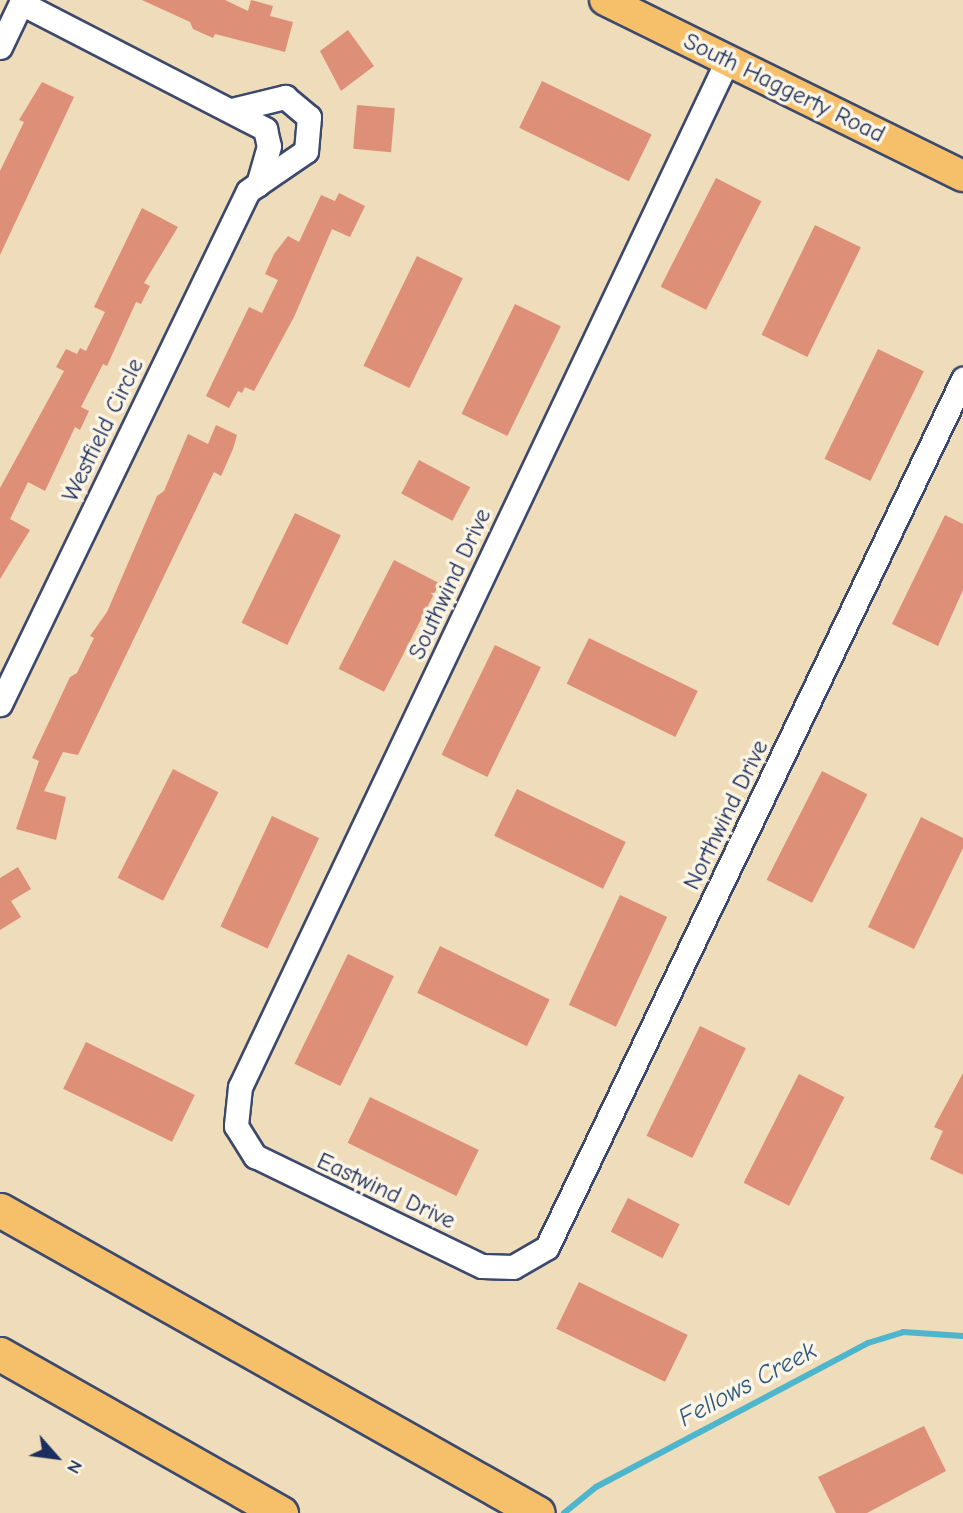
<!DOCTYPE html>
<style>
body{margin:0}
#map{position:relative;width:963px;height:1513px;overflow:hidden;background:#eedcba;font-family:"Comic Neue",sans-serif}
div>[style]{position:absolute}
.stream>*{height:6px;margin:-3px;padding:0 3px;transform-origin:3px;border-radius:3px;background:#4db5cc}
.building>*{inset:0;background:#dd8f77;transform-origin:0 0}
.roads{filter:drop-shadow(2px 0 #3b496c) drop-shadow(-2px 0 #3b496c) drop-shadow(0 2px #3b496c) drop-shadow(0 -2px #3b496c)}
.minor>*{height:23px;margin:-11.5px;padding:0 11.5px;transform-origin:11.5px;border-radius:11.5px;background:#fff}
.major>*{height:30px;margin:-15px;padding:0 15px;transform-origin:15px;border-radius:15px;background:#f6c06b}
.highway>*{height:33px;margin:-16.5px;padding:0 16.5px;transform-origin:16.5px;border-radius:16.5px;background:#f6c06b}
span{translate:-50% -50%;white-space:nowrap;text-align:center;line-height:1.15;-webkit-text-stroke:7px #fcf5e5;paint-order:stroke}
.street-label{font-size:24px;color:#1b2f5e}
.water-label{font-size:26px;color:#2a577f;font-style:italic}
.north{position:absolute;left:21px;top:1422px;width:70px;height:70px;-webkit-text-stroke:5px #fcf5e5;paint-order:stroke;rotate:118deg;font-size:19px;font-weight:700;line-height:28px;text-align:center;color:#1b2f5e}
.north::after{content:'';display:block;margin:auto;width:24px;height:32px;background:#1b2f5e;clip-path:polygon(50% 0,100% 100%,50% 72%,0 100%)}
</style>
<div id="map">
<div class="stream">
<i style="left:564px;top:1513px;width:41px;rotate:-39.1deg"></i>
<i style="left:596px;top:1487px;width:308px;rotate:-27.9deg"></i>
<i style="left:868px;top:1343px;width:37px;rotate:-17deg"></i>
<i style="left:903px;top:1332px;width:60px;rotate:3.8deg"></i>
</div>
<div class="building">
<i style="clip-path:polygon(142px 0,225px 0,248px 11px,251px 0,273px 6px,270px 16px,293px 22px,285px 52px,215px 34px,213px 38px,193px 29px,190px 22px)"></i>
<i style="clip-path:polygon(348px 30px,374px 66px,341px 91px,320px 51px)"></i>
<i style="left:542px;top:81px;width:122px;height:52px;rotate:26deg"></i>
<i style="clip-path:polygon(42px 82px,74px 97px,0 255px,0 171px,24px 122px,19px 120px)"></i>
<i style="left:357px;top:105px;width:38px;height:44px;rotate:5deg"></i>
<i style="left:716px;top:178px;width:51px;height:122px;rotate:27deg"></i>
<i style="clip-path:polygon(339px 193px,365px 206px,350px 237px,332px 229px,294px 317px,254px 391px,245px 387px,242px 393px,238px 391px,229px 408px,206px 396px,249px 307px,262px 313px,278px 280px,265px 274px,274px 254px,288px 236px,299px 242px,321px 195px,335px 201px)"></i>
<i style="clip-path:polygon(142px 208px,178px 227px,144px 283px,150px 286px,141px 304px,136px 302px,107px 366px,103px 364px,81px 407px,89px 411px,80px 430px,75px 427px,45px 491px,28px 482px,10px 519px,30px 530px,0 579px,0 488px,64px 371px,56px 367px,66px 349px,77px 354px,80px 348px,86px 351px,105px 312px,94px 307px)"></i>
<i style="left:815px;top:225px;width:51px;height:122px;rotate:26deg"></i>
<i style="left:417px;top:256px;width:51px;height:122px;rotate:26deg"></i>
<i style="left:515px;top:304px;width:51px;height:122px;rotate:26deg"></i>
<i style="left:878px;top:349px;width:51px;height:122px;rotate:26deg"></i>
<i style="clip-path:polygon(216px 425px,237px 435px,233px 449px,221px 476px,214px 472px,78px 755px,63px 752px,44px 791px,66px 797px,56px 840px,16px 829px,39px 761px,32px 758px,70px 677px,77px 673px,94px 638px,90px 636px,107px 612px,157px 496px,164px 491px,188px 434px,208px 444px)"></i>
<i style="left:419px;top:460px;width:58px;height:38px;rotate:28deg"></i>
<i style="left:295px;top:513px;width:51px;height:122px;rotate:26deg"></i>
<i style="clip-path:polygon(945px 515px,963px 524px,963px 590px,938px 646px,892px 624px)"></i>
<i style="left:394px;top:560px;width:51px;height:122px;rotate:27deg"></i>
<i style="left:589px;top:638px;width:121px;height:51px;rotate:26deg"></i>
<i style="left:495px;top:645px;width:51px;height:122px;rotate:26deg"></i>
<i style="left:173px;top:769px;width:51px;height:122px;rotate:27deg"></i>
<i style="left:822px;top:771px;width:51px;height:122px;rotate:27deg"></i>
<i style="left:517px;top:789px;width:121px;height:52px;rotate:26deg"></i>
<i style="left:272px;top:816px;width:52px;height:122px;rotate:25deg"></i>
<i style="clip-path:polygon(921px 817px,963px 838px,963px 848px,914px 949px,868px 927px)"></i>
<i style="clip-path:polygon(18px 867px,31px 889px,11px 901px,21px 917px,0 930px,0 878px)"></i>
<i style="left:620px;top:895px;width:52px;height:121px;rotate:25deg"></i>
<i style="left:440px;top:946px;width:122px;height:52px;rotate:26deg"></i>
<i style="left:348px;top:954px;width:51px;height:122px;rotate:26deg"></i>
<i style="left:700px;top:1026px;width:51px;height:122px;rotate:26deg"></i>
<i style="left:86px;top:1042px;width:121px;height:52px;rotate:26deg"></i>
<i style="clip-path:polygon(963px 1073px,963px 1175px,930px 1159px,943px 1131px,934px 1127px)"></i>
<i style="left:799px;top:1074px;width:51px;height:122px;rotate:27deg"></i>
<i style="left:370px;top:1097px;width:121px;height:51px;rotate:26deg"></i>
<i style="left:628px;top:1198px;width:58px;height:38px;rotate:27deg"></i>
<i style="left:579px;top:1282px;width:121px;height:52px;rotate:26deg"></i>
<i style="clip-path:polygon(924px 1426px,946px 1471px,867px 1513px,836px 1513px,818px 1477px)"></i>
</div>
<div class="roads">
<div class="minor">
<i style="left:0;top:47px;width:49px;rotate:-64.5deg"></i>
<i style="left:21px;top:3px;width:275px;rotate:27.3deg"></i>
<i style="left:265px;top:129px;width:17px;rotate:77deg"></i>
<i style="left:269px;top:146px;width:40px;rotate:106deg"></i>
<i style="left:258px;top:184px;width:12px;rotate:145deg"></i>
<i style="left:248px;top:191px;width:570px;rotate:115.8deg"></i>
<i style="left:727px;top:61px;width:1136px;rotate:115.39deg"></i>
<i style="left:240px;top:1087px;width:39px;rotate:96deg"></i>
<i style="left:236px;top:1126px;width:36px;rotate:58deg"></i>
<i style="left:255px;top:1156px;width:252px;rotate:25.9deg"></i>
<i style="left:482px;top:1266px;width:31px;rotate:2deg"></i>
<i style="left:513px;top:1267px;width:39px;rotate:-30deg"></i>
<i style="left:547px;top:1247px;width:963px;rotate:-64.39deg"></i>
<i style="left:232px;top:110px;width:55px;rotate:-13.8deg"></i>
<i style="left:285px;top:97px;width:31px;rotate:40deg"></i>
<i style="left:309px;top:117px;width:34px;rotate:95deg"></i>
<i style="left:306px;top:151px;width:58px;rotate:145.5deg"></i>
</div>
<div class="major">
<i style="left:605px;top:0;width:399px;rotate:26.2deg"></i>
</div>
<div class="highway">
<i style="left:0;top:1210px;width:617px;rotate:29.39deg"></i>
<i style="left:0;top:1354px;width:323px;rotate:29.5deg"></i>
</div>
</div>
<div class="street-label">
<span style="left:784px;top:88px;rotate:26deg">South Haggerty Road</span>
<span style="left:103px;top:430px;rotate:-64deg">Westfield Circle</span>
<span style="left:450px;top:584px;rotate:-65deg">Southwind Drive</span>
<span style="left:726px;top:815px;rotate:-64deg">Northwind Drive</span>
<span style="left:386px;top:1191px;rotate:25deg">Eastwind Drive</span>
</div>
<div class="water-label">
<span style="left:748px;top:1385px;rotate:-28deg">Fellows Creek</span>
</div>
<div class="north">N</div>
</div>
